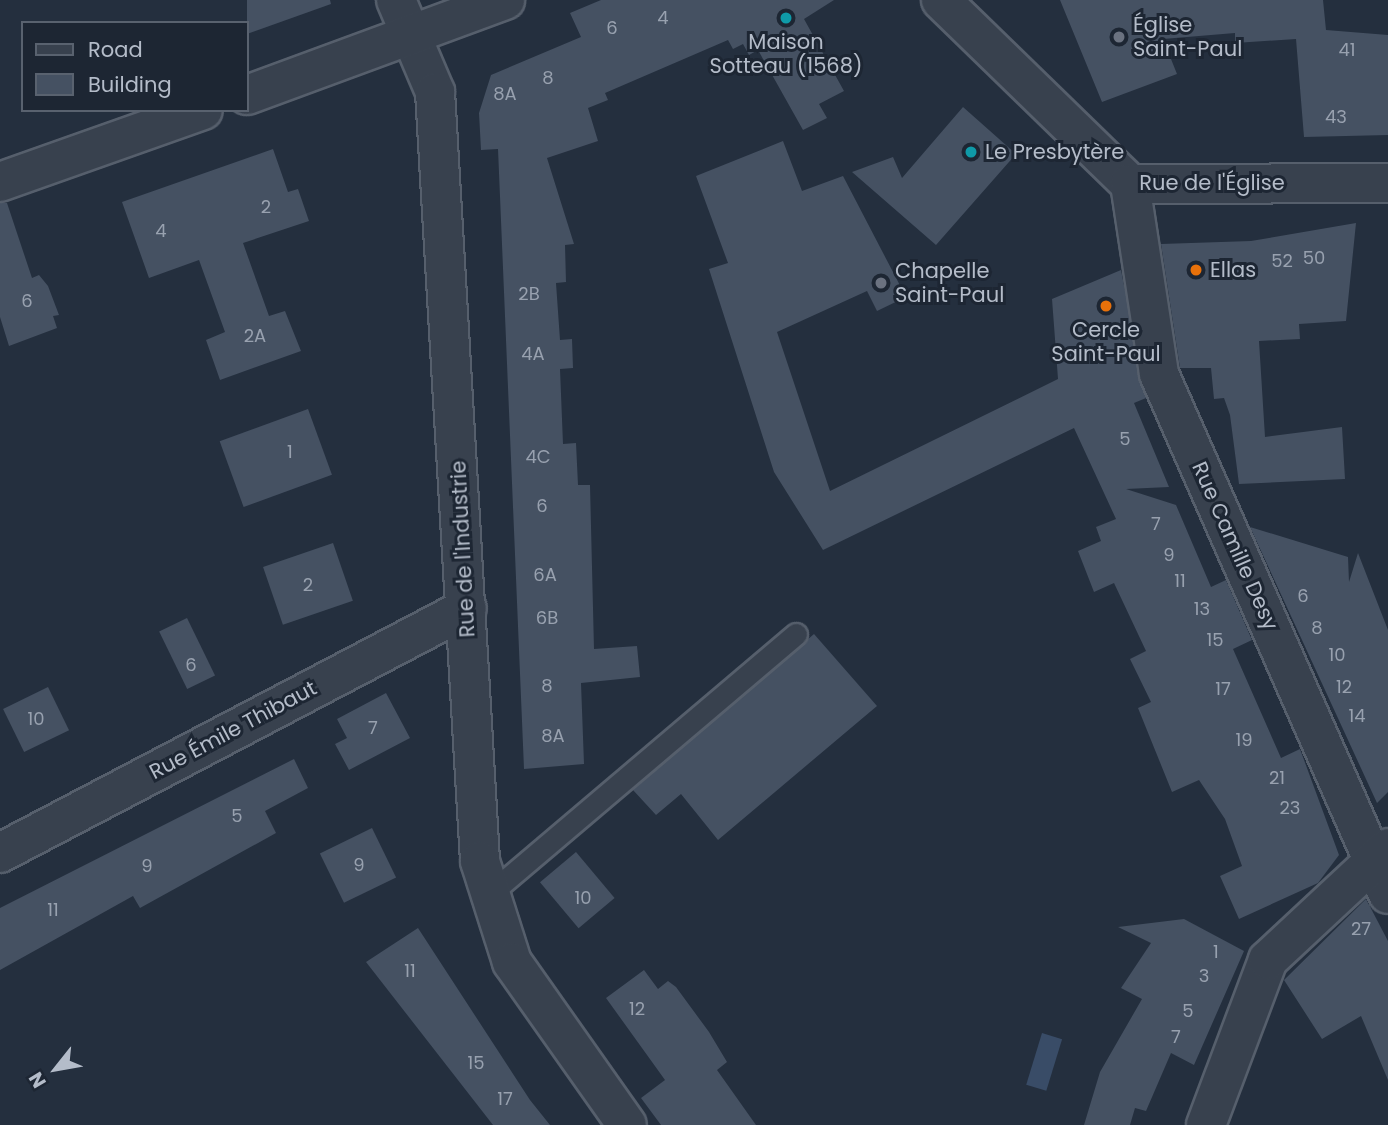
<!DOCTYPE html>
<meta charset="utf-8">
<style>
body{margin:0}
#map{position:relative;width:1388px;height:1125px;overflow:hidden;background:#242f3e;font-family:Poppins,sans-serif}
div>[style]{position:absolute}
.water>*{inset:0;background:#394c67;transform-origin:0 0}
.building>*{inset:0;background:#455162;transform-origin:0 0}
.roads{filter:drop-shadow(2px 0 #565f6c) drop-shadow(-2px 0 #565f6c) drop-shadow(0 2px #565f6c) drop-shadow(0 -2px #565f6c)}
.service>*{height:21px;margin:-10.5px;padding:0 10.5px;transform-origin:10.5px;border-radius:10.5px;background:#38414e}
.minor>*{height:38px;margin:-19px;padding:0 19px;transform-origin:19px;border-radius:19px;background:#38414e}
.dots>*{width:19px;height:19px;translate:-50% -50%;box-sizing:border-box;border:4px solid #1d2633;border-radius:50%}
span{translate:-50% -50%;white-space:nowrap;text-align:center;line-height:1.15;-webkit-text-stroke:6px #1d2633;paint-order:stroke}
.number-label{font-size:18px;color:#98a1af}
.number-label span{-webkit-text-stroke-width:0}
.poi-label{font-size:21px;color:#b4bcc9}
.left{translate:0 -50%;text-align:left}
.street-label{font-size:21px;color:#b4bcc9}
.legend{position:absolute;left:21px;top:21px;width:228px;height:91px;box-sizing:border-box;background:#1d2633;border:2px solid #59626f;margin:0;padding:9px 12px;list-style:none;font-size:21px;color:#b4bcc9}
.legend li{display:flex;align-items:center;gap:14px;height:35px}
.legend b{width:35px;border:2px solid #59626f}
.north{position:absolute;left:21px;top:1034px;width:70px;height:70px;-webkit-text-stroke:5px #1d2633;paint-order:stroke;rotate:239deg;font-size:19px;font-weight:700;line-height:28px;text-align:center;color:#b4bcc9}
.north::after{content:'';display:block;margin:auto;width:24px;height:32px;background:#b4bcc9;clip-path:polygon(50% 0,100% 100%,50% 72%,0 100%)}
</style>
<div id="map">
<div class="water">
<i style="left:1042px;top:1033px;width:21px;height:54px;rotate:17deg"></i>
</div>
<div class="building">
<i style="clip-path:polygon(247px 0,330px 0,331px 4px,247px 34px)"></i>
<i style="clip-path:polygon(601px 0,834px 0,804px 19px,844px 91px,819px 104px,827px 118px,803px 130px,758px 50px,749px 55px,743px 44px,733px 49px,728px 40px,605px 93px,608px 100px,588px 108px,598px 141px,547px 158px,574px 244px,565px 245px,566px 282px,556px 283px,560px 340px,572px 339px,573px 368px,560px 369px,563px 444px,576px 443px,578px 485px,590px 485px,594px 649px,637px 646px,640px 677px,581px 683px,584px 764px,524px 769px,498px 149px,481px 150px,479px 113px,491px 75px,581px 37px,570px 13px)"></i>
<i style="clip-path:polygon(1060px 0,1323px 0,1326px 30px,1388px 35px,1388px 135px,1304px 137px,1296px 39px,1235px 43px,1235px 33px,1163px 39px,1177px 74px,1102px 102px)"></i>
<i style="clip-path:polygon(963px 107px,1016px 154px,936px 245px,852px 172px,893px 157px,902px 178px)"></i>
<i style="clip-path:polygon(783px 141px,802px 191px,843px 176px,906px 297px,877px 311px,867px 291px,777px 332px,830px 491px,1058px 379px,1052px 299px,1121px 270px,1146px 398px,1134px 403px,1169px 487px,1126px 489px,1176px 505px,1211px 587px,1226px 580px,1252px 640px,1233px 649px,1281px 758px,1300px 749px,1339px 855px,1318px 883px,1239px 919px,1220px 876px,1242px 866px,1225px 819px,1199px 780px,1172px 792px,1138px 708px,1151px 702px,1130px 659px,1146px 651px,1114px 583px,1094px 592px,1078px 551px,1101px 541px,1096px 527px,1116px 519px,1074px 428px,823px 550px,774px 472px,709px 269px,728px 263px,696px 176px)"></i>
<i style="clip-path:polygon(273px 149px,288px 192px,298px 189px,309px 221px,243px 243px,269px 316px,285px 311px,301px 351px,220px 380px,206px 340px,225px 332px,199px 260px,149px 278px,122px 202px)"></i>
<i style="clip-path:polygon(0 203px,7px 203px,32px 278px,39px 275px,48px 286px,59px 315px,53px 316px,57px 328px,9px 346px,0 317px)"></i>
<i style="clip-path:polygon(1356px 223px,1346px 321px,1299px 324px,1300px 339px,1259px 341px,1265px 437px,1342px 427px,1345px 479px,1239px 484px,1230px 415px,1224px 398px,1214px 399px,1211px 368px,1180px 368px,1161px 244px,1251px 241px)"></i>
<i style="left:308px;top:409px;width:70px;height:94px;rotate:70deg"></i>
<i style="clip-path:polygon(1250px 527px,1348px 557px,1349px 582px,1358px 553px,1388px 630px,1388px 792px,1377px 803px)"></i>
<i style="left:333px;top:543px;width:61px;height:74px;rotate:71deg"></i>
<i style="left:187px;top:618px;width:64px;height:31px;rotate:64deg"></i>
<i style="clip-path:polygon(814px 634px,877px 706px,718px 840px,681px 794px,656px 815px,633px 790px)"></i>
<i style="left:48px;top:687px;width:48px;height:50px;rotate:64deg"></i>
<i style="clip-path:polygon(386px 693px,410px 738px,349px 770px,335px 744px,347px 738px,337px 719px)"></i>
<i style="clip-path:polygon(294px 759px,308px 788px,265px 811px,276px 833px,140px 908px,133px 896px,0 970px,0 908px)"></i>
<i style="left:372px;top:828px;width:55px;height:58px;rotate:64deg"></i>
<i style="left:576px;top:852px;width:60px;height:47px;rotate:50deg"></i>
<i style="clip-path:polygon(1366px 899px,1388px 941px,1388px 1080px,1361px 1016px,1322px 1039px,1284px 980px)"></i>
<i style="clip-path:polygon(1184px 919px,1244px 951px,1194px 1065px,1171px 1053px,1146px 1111px,1135px 1108px,1130px 1125px,1084px 1125px,1100px 1072px,1142px 999px,1121px 988px,1151px 943px,1118px 927px)"></i>
<i style="clip-path:polygon(418px 928px,530px 1100px,550px 1125px,493px 1125px,366px 962px)"></i>
<i style="clip-path:polygon(644px 970px,658px 989px,668px 981px,676px 987px,709px 1032px,727px 1062px,717px 1070px,756px 1125px,661px 1125px,641px 1098px,665px 1080px,606px 998px)"></i>
</div>
<div class="roads">
<div class="service">
<i style="left:487px;top:896px;width:405px;rotate:-40.3deg"></i>
</div>
<div class="minor">
<i style="left:396px;top:0;width:100px;rotate:67deg"></i>
<i style="left:435px;top:92px;width:770px;rotate:86.65deg"></i>
<i style="left:480px;top:861px;width:106px;rotate:72.4deg"></i>
<i style="left:512px;top:962px;width:199px;rotate:54.8deg"></i>
<i style="left:941px;top:0;width:264px;rotate:44.2deg"></i>
<i style="left:1130px;top:184px;width:258px;rotate:-0.2deg"></i>
<i style="left:247px;top:95px;width:275px;rotate:-20.2deg"></i>
<i style="left:0;top:182px;width:215px;rotate:-19.5deg"></i>
<i style="left:1130px;top:184px;width:192px;rotate:81.3deg"></i>
<i style="left:1159px;top:374px;width:568px;rotate:66.23deg"></i>
<i style="left:0;top:853px;width:527px;rotate:-27.68deg"></i>
<i style="left:1206px;top:1125px;width:176px;rotate:-69.4deg"></i>
<i style="left:1268px;top:960px;width:164px;rotate:-43deg"></i>
</div>
</div>
<div class="dots">
<i style="left:786px;top:18px;background:#0f9aa8"></i>
<i style="left:1119px;top:37px;background:#6b7280"></i>
<i style="left:971px;top:152px;background:#0f9aa8"></i>
<i style="left:1196px;top:270px;background:#e8710a"></i>
<i style="left:881px;top:283px;background:#6b7280"></i>
<i style="left:1106px;top:306px;background:#e8710a"></i>
</div>
<div class="number-label">
<span style="left:663px;top:18px">4</span>
<span style="left:612px;top:28px">6</span>
<span style="left:1347px;top:50px">41</span>
<span style="left:548px;top:78px">8</span>
<span style="left:505px;top:94px">8A</span>
<span style="left:1336px;top:117px">43</span>
<span style="left:266px;top:207px">2</span>
<span style="left:161px;top:231px">4</span>
<span style="left:1314px;top:258px">50</span>
<span style="left:1282px;top:261px">52</span>
<span style="left:529px;top:294px">2B</span>
<span style="left:27px;top:301px">6</span>
<span style="left:255px;top:336px">2A</span>
<span style="left:533px;top:354px">4A</span>
<span style="left:1125px;top:439px">5</span>
<span style="left:290px;top:452px">1</span>
<span style="left:538px;top:457px">4C</span>
<span style="left:542px;top:506px">6</span>
<span style="left:1156px;top:524px">7</span>
<span style="left:1169px;top:555px">9</span>
<span style="left:545px;top:575px">6A</span>
<span style="left:1180px;top:581px">11</span>
<span style="left:308px;top:585px">2</span>
<span style="left:1303px;top:596px">6</span>
<span style="left:1202px;top:609px">13</span>
<span style="left:547px;top:618px">6B</span>
<span style="left:1317px;top:628px">8</span>
<span style="left:1215px;top:640px">15</span>
<span style="left:1337px;top:655px">10</span>
<span style="left:191px;top:665px">6</span>
<span style="left:547px;top:686px">8</span>
<span style="left:1344px;top:687px">12</span>
<span style="left:1223px;top:689px">17</span>
<span style="left:1357px;top:716px">14</span>
<span style="left:36px;top:719px">10</span>
<span style="left:373px;top:728px">7</span>
<span style="left:553px;top:736px">8A</span>
<span style="left:1244px;top:740px">19</span>
<span style="left:1277px;top:778px">21</span>
<span style="left:1290px;top:808px">23</span>
<span style="left:237px;top:816px">5</span>
<span style="left:359px;top:865px">9</span>
<span style="left:147px;top:866px">9</span>
<span style="left:583px;top:898px">10</span>
<span style="left:53px;top:910px">11</span>
<span style="left:1361px;top:929px">27</span>
<span style="left:1216px;top:952px">1</span>
<span style="left:410px;top:971px">11</span>
<span style="left:1204px;top:976px">3</span>
<span style="left:637px;top:1009px">12</span>
<span style="left:1188px;top:1011px">5</span>
<span style="left:1176px;top:1037px">7</span>
<span style="left:476px;top:1063px">15</span>
<span style="left:505px;top:1099px">17</span>
</div>
<div class="poi-label">
<span class="left" style="left:1133px;top:37px">Église<br>Saint-Paul</span>
<span style="left:786px;top:54px">Maison<br>Sotteau (1568)</span>
<span class="left" style="left:985px;top:152px">Le Presbytère</span>
<span class="left" style="left:1210px;top:270px">Ellas</span>
<span class="left" style="left:895px;top:283px">Chapelle<br>Saint-Paul</span>
<span style="left:1106px;top:342px">Cercle<br>Saint-Paul</span>
</div>
<div class="street-label">
<span style="left:1212px;top:183px">Rue de l'Église</span>
<span style="left:1235px;top:546px;rotate:66deg">Rue Camille Desy</span>
<span style="left:463px;top:549px;rotate:-93deg">Rue de l'Industrie</span>
<span style="left:233px;top:730px;rotate:-28deg">Rue Émile Thibaut</span>
</div>
<ul class="legend">
<li><b style="height:9px;background:#38414e"></b>Road</li>
<li><b style="height:19px;background:#455162"></b>Building</li>
</ul>
<div class="north">N</div>
</div>
